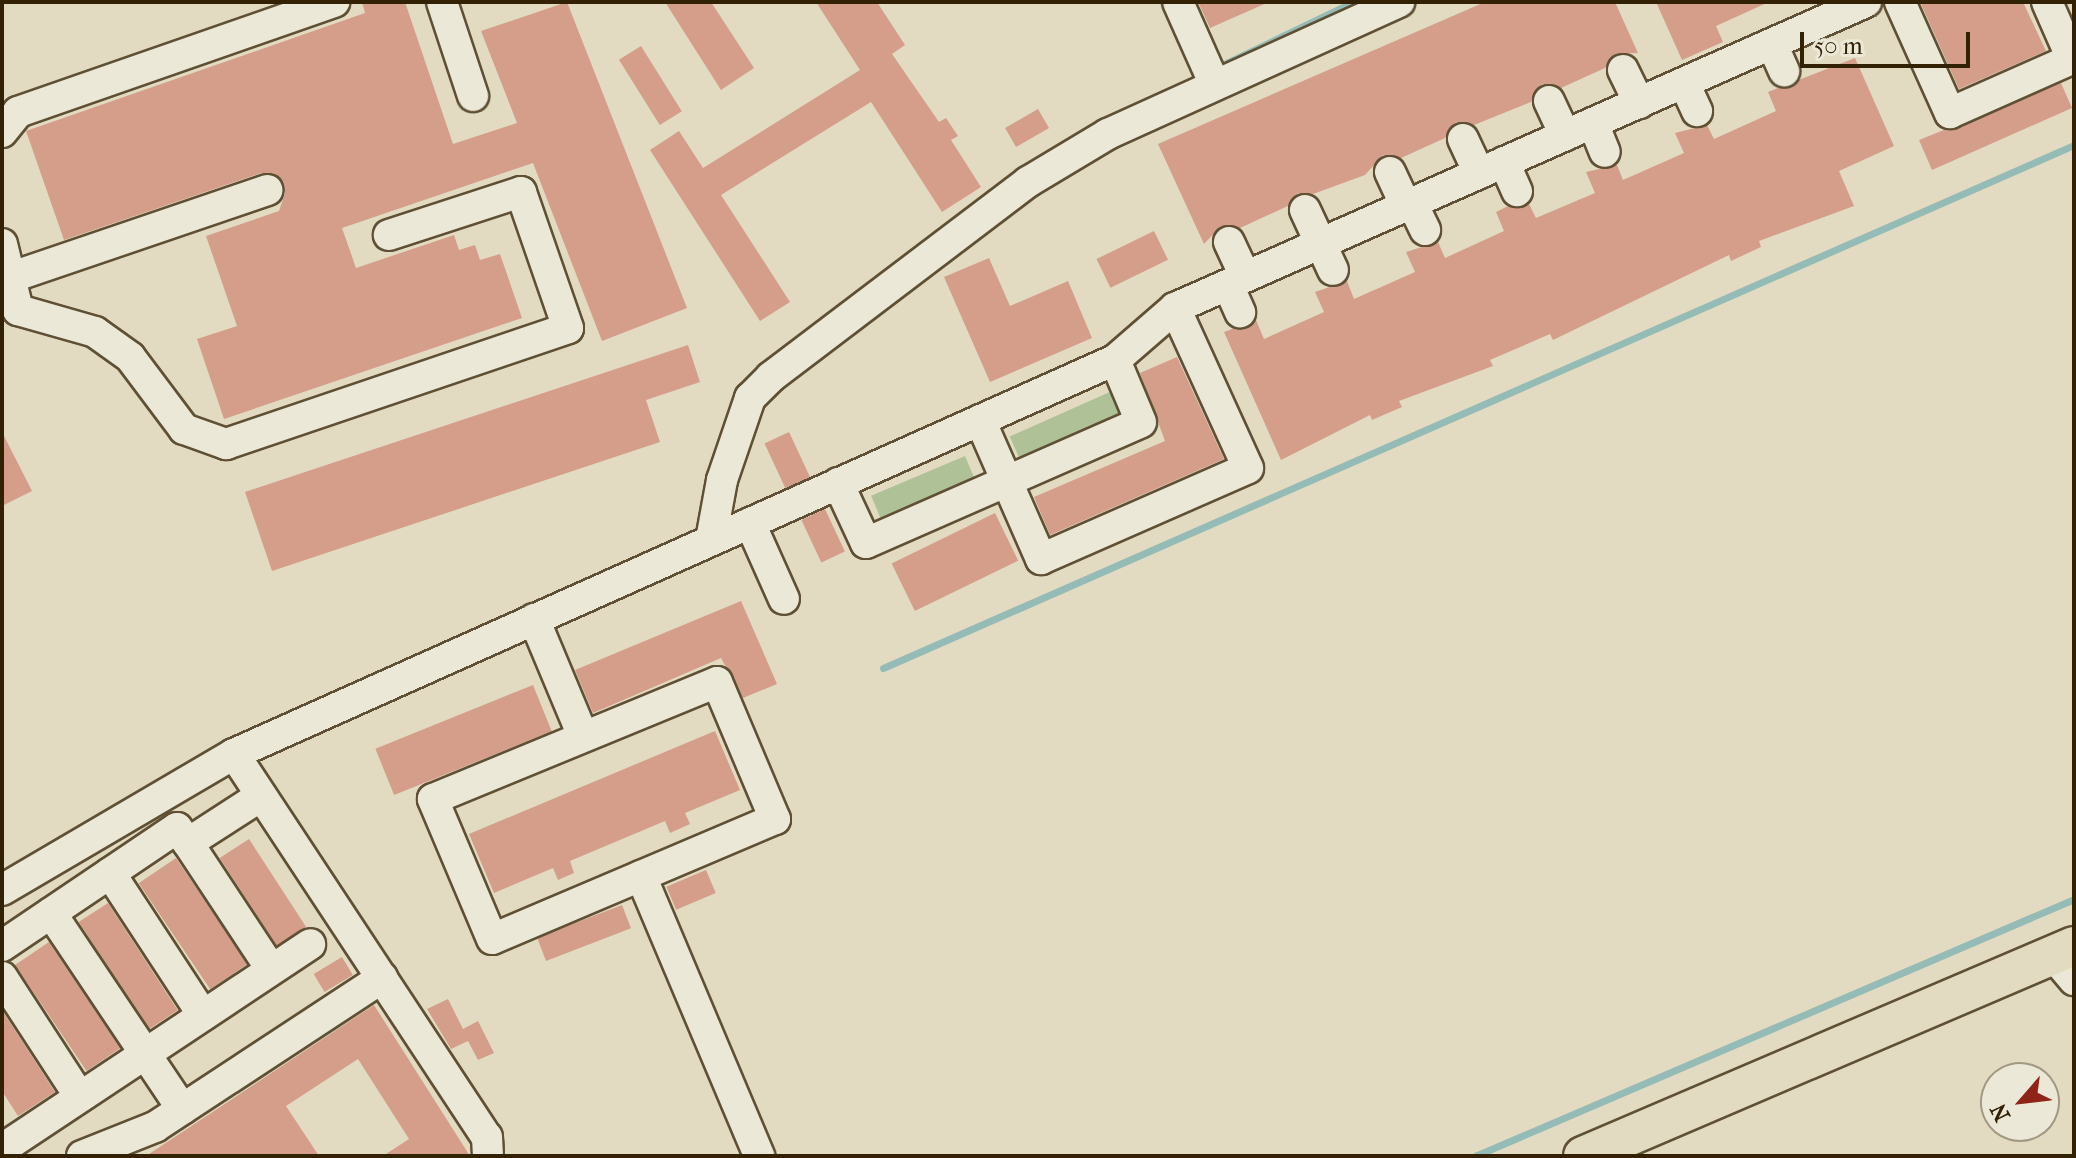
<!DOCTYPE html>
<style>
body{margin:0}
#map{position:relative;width:2076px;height:1158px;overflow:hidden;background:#e2dbc1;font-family:"IM FELL French Canon",serif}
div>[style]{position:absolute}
.green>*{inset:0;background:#afc196;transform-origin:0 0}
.stream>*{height:7px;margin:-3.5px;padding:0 3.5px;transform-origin:3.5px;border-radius:3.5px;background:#95bbb7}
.building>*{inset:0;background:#d49e8a;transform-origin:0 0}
.roads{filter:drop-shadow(2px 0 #5f5035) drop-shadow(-2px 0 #5f5035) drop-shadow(0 2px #5f5035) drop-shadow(0 -2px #5f5035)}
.minor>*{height:30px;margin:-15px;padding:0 15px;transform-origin:15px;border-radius:15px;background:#ece8d7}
.major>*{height:38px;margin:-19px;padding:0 19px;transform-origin:19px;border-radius:19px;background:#e2dbc1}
span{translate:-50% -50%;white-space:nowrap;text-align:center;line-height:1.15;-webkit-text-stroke:7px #ece8d7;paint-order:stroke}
.frame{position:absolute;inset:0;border:4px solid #332106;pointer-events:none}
.north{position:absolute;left:1980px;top:1062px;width:80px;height:80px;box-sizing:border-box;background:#ece8d7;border:2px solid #a29883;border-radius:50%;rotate:242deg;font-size:22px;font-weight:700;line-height:32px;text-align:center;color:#332106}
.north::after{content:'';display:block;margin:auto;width:28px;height:36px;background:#8f2418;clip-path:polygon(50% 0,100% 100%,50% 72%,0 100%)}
.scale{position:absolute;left:1800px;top:32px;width:170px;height:36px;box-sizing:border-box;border:4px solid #332106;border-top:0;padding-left:10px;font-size:24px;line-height:28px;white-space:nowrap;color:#332106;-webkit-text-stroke:6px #ece8d7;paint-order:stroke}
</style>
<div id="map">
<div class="green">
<i style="left:1112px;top:391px;width:34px;height:112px;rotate:66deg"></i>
<i style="left:965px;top:456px;width:34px;height:102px;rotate:67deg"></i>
</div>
<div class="stream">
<i style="left:1216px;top:68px;width:152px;rotate:-25.7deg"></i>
<i style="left:883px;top:668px;width:1301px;rotate:-23.71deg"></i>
<i style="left:1475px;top:1156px;width:652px;rotate:-23.22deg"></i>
</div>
<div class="building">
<i style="clip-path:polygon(362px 2px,405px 2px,453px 144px,517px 123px,481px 31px,567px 2px,687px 308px,602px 341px,533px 163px,342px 228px,356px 268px,454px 235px,459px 250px,475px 245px,480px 260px,500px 254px,522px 318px,224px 419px,197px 339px,237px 326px,206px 236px,279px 211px,285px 193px,279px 177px,261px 173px,64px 240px,26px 131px,365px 13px)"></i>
<i style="clip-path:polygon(665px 2px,711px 2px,754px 68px,721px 90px)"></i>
<i style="clip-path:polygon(816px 2px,877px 2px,905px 45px,892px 54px,939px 122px,946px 118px,958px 136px,951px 140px,981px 187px,942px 212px,871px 102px,721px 195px,790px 302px,760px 321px,650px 150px,679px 131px,703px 168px,860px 70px)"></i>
<i style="clip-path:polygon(1198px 2px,1269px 2px,1210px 28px)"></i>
<i style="clip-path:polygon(1485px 2px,1615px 2px,1638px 53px,1616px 54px,1605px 68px,1561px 88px,1542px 84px,1531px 102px,1474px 125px,1456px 122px,1445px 138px,1401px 158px,1383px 155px,1365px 175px,1313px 194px,1298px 193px,1288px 206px,1240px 228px,1221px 226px,1204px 244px,1158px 144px)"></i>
<i style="clip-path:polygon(1656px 2px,1769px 2px,1716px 26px,1723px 42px,1682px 60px)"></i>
<i style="clip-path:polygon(1920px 2px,2023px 2px,2046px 51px,1959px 89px)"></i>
<i style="left:641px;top:46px;width:77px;height:26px;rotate:58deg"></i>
<i style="clip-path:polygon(1855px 58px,1894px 146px,1839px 171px,1854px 206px,1759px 241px,1761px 247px,1731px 261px,1729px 255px,1553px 340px,1550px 334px,1490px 360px,1493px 366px,1399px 401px,1402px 407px,1372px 420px,1370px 415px,1281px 460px,1224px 332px,1256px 320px,1264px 339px,1324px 312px,1315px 292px,1347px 281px,1354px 299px,1415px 272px,1406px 252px,1438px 242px,1445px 258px,1504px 231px,1496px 212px,1508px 206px,1529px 204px,1536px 218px,1595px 193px,1586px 172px,1617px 165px,1623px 180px,1684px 153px,1675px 133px,1707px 125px,1714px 139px,1776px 111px,1768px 92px)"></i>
<i style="clip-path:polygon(2061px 83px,2072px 108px,1932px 170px,1919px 140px)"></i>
<i style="left:1038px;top:109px;width:22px;height:38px;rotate:60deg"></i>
<i style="left:1154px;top:231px;width:32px;height:64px;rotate:64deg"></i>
<i style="clip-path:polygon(989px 258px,1010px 306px,1068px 281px,1092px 338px,990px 382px,944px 277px)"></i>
<i style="clip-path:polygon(688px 345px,700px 382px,646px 400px,660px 442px,272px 571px,245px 492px)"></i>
<i style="clip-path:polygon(1177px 357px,1224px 459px,1050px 535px,1034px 497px,1165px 441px,1140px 373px)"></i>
<i style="clip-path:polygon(2px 432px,32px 491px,2px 506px)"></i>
<i style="left:789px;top:432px;width:50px;height:27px;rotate:65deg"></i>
<i style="left:825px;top:509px;width:47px;height:26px;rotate:65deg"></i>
<i style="left:995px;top:513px;width:53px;height:115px;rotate:64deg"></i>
<i style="clip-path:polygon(741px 601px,777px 684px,743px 698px,721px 658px,593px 713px,575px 670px)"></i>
<i style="left:533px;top:685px;width:50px;height:170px;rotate:68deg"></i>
<i style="clip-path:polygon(715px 731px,740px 790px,685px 813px,690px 824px,670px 833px,665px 821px,570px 861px,574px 873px,558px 880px,553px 868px,494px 893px,469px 834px)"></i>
<i style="left:249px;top:839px;width:105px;height:35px;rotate:57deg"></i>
<i style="left:176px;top:858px;width:128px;height:45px;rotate:56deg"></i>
<i style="left:706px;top:870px;width:25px;height:43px;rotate:67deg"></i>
<i style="left:108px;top:903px;width:128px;height:35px;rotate:57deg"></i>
<i style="left:622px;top:905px;width:25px;height:91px;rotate:69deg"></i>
<i style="left:49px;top:942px;width:128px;height:41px;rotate:56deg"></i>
<i style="left:342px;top:957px;width:21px;height:33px;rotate:59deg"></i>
<i style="clip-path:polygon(448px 999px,463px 1029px,478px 1021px,494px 1053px,478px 1060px,468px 1041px,451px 1049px,427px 1009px)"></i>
<i style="clip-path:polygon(374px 1005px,470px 1156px,383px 1156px,409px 1139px,358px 1059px,286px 1106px,319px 1156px,146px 1156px)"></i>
<i style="clip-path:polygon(2px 1010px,55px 1092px,18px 1116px,2px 1091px)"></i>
</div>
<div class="roads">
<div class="minor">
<i style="left:442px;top:2px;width:99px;rotate:71.7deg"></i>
<i style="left:1178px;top:2px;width:89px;rotate:66deg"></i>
<i style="left:1900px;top:2px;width:122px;rotate:65.8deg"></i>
<i style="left:1950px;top:113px;width:133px;rotate:-23.9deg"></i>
<i style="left:2072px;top:59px;width:62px;rotate:-113.7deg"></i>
<i style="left:1772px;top:44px;width:30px;rotate:66deg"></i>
<i style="left:1623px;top:70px;width:37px;rotate:64deg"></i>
<i style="left:1684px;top:83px;width:31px;rotate:65deg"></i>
<i style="left:1549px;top:101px;width:38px;rotate:65deg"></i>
<i style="left:1593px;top:123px;width:31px;rotate:68deg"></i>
<i style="left:2px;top:132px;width:26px;rotate:-51deg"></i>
<i style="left:18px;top:112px;width:335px;rotate:-19.2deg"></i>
<i style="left:1463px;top:139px;width:38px;rotate:65deg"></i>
<i style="left:1504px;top:162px;width:32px;rotate:66deg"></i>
<i style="left:1390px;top:172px;width:38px;rotate:65deg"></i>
<i style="left:1412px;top:203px;width:30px;rotate:64deg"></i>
<i style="left:1305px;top:210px;width:66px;rotate:65deg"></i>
<i style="left:1229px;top:242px;width:38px;rotate:65deg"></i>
<i style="left:2px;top:244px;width:68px;rotate:76.4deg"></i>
<i style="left:18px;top:310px;width:80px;rotate:15.9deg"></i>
<i style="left:95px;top:332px;width:43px;rotate:35.5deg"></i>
<i style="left:130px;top:357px;width:90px;rotate:53.1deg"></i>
<i style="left:184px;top:429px;width:45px;rotate:19.7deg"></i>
<i style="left:226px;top:444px;width:361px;rotate:-18.7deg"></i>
<i style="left:568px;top:328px;width:144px;rotate:-109.1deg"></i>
<i style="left:521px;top:192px;width:139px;rotate:162deg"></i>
<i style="left:9px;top:278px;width:273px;rotate:-18.8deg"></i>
<i style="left:1228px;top:285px;width:30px;rotate:66deg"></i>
<i style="left:980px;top:420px;width:152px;rotate:66.3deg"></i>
<i style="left:1041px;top:559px;width:226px;rotate:-23.7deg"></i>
<i style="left:1248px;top:468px;width:176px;rotate:-114.5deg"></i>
<i style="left:838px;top:483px;width:66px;rotate:65deg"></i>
<i style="left:866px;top:543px;width:300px;rotate:-23.7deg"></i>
<i style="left:1141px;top:422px;width:67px;rotate:-112.8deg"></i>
<i style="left:750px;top:523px;width:83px;rotate:65.9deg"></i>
<i style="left:711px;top:540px;width:61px;rotate:-79.6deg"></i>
<i style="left:722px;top:480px;width:87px;rotate:-71.1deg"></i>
<i style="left:750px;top:398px;width:30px;rotate:-45deg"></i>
<i style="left:771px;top:377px;width:323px;rotate:-37.2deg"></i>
<i style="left:1028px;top:182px;width:93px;rotate:-31deg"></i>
<i style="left:1108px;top:134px;width:320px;rotate:-24.4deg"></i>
<i style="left:534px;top:619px;width:127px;rotate:67.3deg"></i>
<i style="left:717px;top:682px;width:149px;rotate:67.1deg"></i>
<i style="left:775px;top:819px;width:307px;rotate:157deg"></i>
<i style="left:492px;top:939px;width:152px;rotate:-112.9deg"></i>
<i style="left:433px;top:799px;width:307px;rotate:-22.4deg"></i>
<i style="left:234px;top:754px;width:459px;rotate:56.6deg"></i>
<i style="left:487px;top:1137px;width:19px;rotate:87deg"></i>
<i style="left:188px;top:843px;width:151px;rotate:56.6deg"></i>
<i style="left:110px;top:873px;width:170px;rotate:56.8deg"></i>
<i style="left:641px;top:876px;width:304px;rotate:67.1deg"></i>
<i style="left:2px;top:890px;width:269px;rotate:-30.4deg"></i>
<i style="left:234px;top:754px;width:965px;rotate:-24.1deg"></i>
<i style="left:1115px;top:360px;width:79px;rotate:-40.9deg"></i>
<i style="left:1175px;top:308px;width:756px;rotate:-23.89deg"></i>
<i style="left:51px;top:913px;width:236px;rotate:56.2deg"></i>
<i style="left:2px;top:946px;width:211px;rotate:-34deg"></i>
<i style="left:177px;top:828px;width:19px;rotate:54deg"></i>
<i style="left:188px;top:843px;width:87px;rotate:-32.8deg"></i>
<i style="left:2053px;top:955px;width:33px;rotate:50deg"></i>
<i style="left:2px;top:977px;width:143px;rotate:57deg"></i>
<i style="left:2px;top:1149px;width:370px;rotate:-33.6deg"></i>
<i style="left:82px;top:1156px;width:79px;rotate:-21.7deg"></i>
<i style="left:155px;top:1127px;width:272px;rotate:-33.3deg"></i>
</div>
<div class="major">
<i style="left:1583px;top:1156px;width:534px;rotate:-23.16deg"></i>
</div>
</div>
<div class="frame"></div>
<div class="north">N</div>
<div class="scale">50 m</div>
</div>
